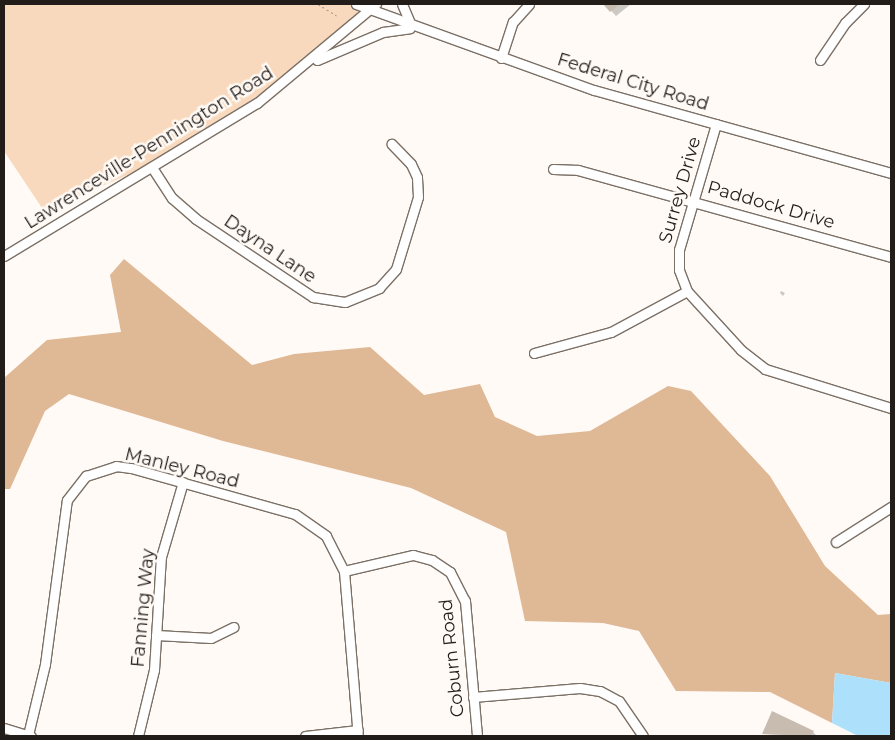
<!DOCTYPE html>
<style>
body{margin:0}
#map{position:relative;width:895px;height:740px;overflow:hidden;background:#fffaf5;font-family:Montserrat,sans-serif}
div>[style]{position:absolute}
.green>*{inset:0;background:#f8d9bd}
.forest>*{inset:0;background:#dfb895}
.water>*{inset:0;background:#ace0fb}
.shadow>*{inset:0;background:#0003}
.building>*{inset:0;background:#c8bcb1}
.path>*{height:1px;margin-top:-0.5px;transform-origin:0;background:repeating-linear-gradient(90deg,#a09b96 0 2.5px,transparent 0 5px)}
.roads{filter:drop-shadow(1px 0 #7b7066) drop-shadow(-1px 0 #7b7066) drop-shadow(0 1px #7b7066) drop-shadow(0 -1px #7b7066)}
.minor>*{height:9px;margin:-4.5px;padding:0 4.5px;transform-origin:4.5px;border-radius:4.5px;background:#fff}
span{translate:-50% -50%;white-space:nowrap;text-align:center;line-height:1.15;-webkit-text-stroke:5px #fffaf5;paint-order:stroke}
.street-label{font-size:18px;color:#221d19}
.frame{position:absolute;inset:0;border:5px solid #221d19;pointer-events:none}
</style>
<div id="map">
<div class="green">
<i style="clip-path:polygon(4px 4px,350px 4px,364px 10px,251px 103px,144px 168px,44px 211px,4px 151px)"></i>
</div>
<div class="forest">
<i style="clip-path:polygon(124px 259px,252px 365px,294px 354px,370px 347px,424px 395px,480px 384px,495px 417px,537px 436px,590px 431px,668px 386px,691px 391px,770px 476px,825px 566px,878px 615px,891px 614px,891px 683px,835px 673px,832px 723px,770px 692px,676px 691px,639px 631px,603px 623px,525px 621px,506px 532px,411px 488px,223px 441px,69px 394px,45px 411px,10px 489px,4px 489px,4px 378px,47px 340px,121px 332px,110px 275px)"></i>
</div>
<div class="water">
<i style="clip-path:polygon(835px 673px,891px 683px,891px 736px,858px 736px,832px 723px)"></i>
</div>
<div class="shadow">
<i style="clip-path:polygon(605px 4px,631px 4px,616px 16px)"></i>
<i style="clip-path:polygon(781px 291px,785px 293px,783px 296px,780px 293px)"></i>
<i style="clip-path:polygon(813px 732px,817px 736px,763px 734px)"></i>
</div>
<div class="building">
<i style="clip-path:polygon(603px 4px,620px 4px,610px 12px)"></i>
<i style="clip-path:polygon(772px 711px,814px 731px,811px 736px,762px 734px)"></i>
</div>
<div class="path">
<i style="left:318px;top:4px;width:22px;rotate:32deg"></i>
</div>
<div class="roads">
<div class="minor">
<i style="left:356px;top:4px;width:253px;rotate:19.9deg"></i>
<i style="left:594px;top:90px;width:308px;rotate:15.6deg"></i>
<i style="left:402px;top:4px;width:23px;rotate:67deg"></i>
<i style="left:501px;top:58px;width:38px;rotate:-72deg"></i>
<i style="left:513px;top:22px;width:24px;rotate:-48deg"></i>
<i style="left:317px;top:60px;width:72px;rotate:-23deg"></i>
<i style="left:383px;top:32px;width:27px;rotate:-8deg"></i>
<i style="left:820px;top:60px;width:45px;rotate:-56deg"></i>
<i style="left:845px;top:23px;width:27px;rotate:-45deg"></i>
<i style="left:716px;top:124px;width:131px;rotate:106.4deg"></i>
<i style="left:679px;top:250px;width:20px;rotate:90deg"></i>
<i style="left:679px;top:270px;width:22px;rotate:69deg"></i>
<i style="left:687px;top:291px;width:80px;rotate:47.5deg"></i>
<i style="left:741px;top:350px;width:31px;rotate:38deg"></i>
<i style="left:765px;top:369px;width:132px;rotate:17.2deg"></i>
<i style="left:153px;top:169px;width:35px;rotate:57deg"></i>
<i style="left:172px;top:198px;width:32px;rotate:41deg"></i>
<i style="left:196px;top:219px;width:141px;rotate:33.7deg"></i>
<i style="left:313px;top:297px;width:32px;rotate:9deg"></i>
<i style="left:345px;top:302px;width:37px;rotate:-22deg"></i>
<i style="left:379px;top:288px;width:25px;rotate:-48deg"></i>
<i style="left:396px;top:269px;width:75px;rotate:-73deg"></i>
<i style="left:418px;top:197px;width:20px;rotate:-93deg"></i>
<i style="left:417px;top:177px;width:14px;rotate:-115deg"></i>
<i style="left:411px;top:164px;width:28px;rotate:-134deg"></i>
<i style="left:553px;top:169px;width:25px;rotate:2deg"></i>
<i style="left:578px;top:170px;width:325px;rotate:15.5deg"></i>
<i style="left:4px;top:256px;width:296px;rotate:-31.2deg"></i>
<i style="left:257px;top:103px;width:155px;rotate:-39.8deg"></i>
<i style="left:534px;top:353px;width:80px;rotate:-15.3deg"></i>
<i style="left:611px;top:332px;width:86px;rotate:-28.3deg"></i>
<i style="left:836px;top:542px;width:65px;rotate:-32.5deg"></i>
<i style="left:344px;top:571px;width:71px;rotate:-13.1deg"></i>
<i style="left:413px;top:555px;width:20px;rotate:15deg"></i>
<i style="left:432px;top:560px;width:22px;rotate:34deg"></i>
<i style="left:450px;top:572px;width:33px;rotate:63deg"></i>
<i style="left:465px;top:601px;width:136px;rotate:84.9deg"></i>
<i style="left:156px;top:635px;width:55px;rotate:3.1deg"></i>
<i style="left:211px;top:638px;width:25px;rotate:-26deg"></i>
<i style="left:473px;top:697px;width:107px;rotate:-4.8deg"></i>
<i style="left:580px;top:688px;width:20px;rotate:9deg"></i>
<i style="left:600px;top:691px;width:21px;rotate:28deg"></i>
<i style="left:619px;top:701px;width:42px;rotate:55.6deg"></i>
<i style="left:4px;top:728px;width:28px;rotate:17deg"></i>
<i style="left:28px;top:735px;width:73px;rotate:-76.5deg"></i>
<i style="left:45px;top:664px;width:165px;rotate:-82.4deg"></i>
<i style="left:67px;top:500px;width:31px;rotate:-52deg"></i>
<i style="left:86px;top:476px;width:32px;rotate:-18deg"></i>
<i style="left:116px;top:466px;width:15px;rotate:8deg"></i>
<i style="left:131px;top:468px;width:170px;rotate:15.7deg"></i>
<i style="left:295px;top:514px;width:38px;rotate:35deg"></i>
<i style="left:326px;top:536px;width:39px;rotate:63deg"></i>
<i style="left:344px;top:571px;width:166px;rotate:85.2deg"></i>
<i style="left:138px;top:736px;width:68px;rotate:-76.4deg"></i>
<i style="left:154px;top:670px;width:113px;rotate:-86.5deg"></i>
<i style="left:161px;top:557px;width:78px;rotate:-73.7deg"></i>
<i style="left:305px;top:736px;width:53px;rotate:-6.5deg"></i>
</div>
</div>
<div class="street-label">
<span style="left:633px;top:82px;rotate:17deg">Federal City Road</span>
<span style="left:149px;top:148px;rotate:-32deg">Lawrenceville-Pennington Road</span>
<span style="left:680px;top:190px;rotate:-74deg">Surrey Drive</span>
<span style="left:771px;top:205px;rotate:16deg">Paddock Drive</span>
<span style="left:270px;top:249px;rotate:34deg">Dayna Lane</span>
<span style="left:182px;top:468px;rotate:14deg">Manley Road</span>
<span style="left:143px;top:608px;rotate:-85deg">Fanning Way</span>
<span style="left:452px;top:658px;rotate:-96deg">Coburn Road</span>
</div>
<div class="frame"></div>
</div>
